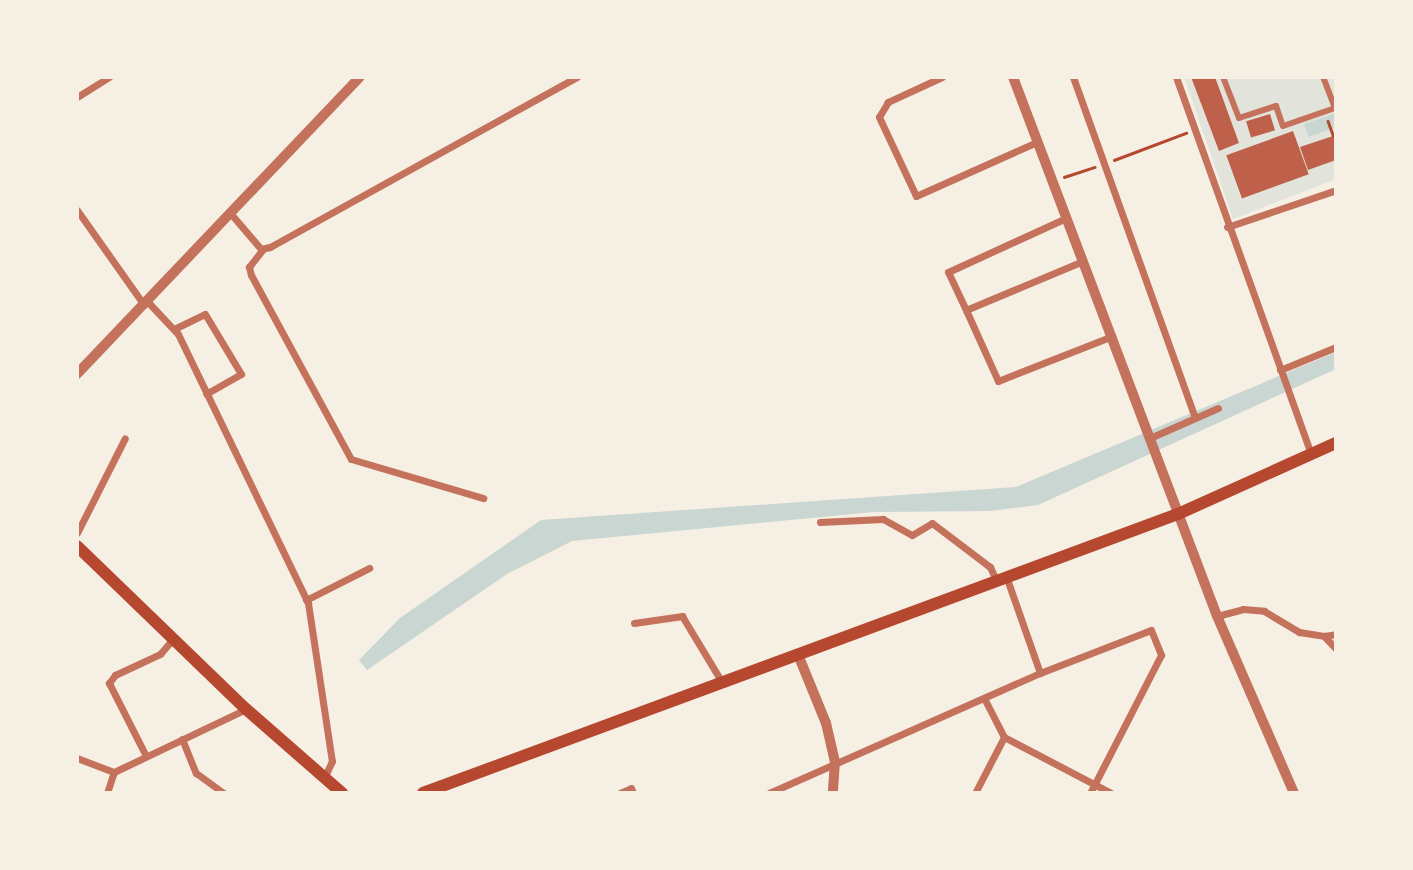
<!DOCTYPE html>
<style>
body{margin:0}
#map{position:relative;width:1413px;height:870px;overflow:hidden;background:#f6efe4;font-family:"DM Sans",sans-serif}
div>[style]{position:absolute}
.green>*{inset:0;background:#e2e4dc}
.water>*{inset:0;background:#c9d6d2}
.building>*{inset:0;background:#bf614a;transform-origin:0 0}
.path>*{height:2.5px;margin:-1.25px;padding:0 1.25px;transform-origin:1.25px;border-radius:1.25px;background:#b5482f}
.pedestrian>*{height:6px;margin:-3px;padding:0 3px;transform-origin:3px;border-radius:3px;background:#c5725c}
.minor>*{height:7px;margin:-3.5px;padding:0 3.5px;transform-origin:3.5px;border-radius:3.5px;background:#c5725c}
.tertiary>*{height:10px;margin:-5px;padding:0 5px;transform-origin:5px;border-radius:5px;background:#c5725c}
.secondary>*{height:12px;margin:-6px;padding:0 6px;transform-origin:6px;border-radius:6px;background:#b5482f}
span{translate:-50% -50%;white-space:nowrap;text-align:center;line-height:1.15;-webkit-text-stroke:5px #f6efe4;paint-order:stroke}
.frame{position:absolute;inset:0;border:79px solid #f6efe4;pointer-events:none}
</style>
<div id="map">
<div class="green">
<i style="clip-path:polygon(1184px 77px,1336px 77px,1336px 179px,1233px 219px)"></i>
</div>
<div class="water">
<i style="clip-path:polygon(1336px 113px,1336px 127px,1309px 137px,1304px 124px)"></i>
<i style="clip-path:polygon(1336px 352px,1336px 369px,1038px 505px,989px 511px,874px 512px,572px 541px,507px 574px,367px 670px,359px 660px,400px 618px,541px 520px,1016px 487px)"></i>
</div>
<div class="building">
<i style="clip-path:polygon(1191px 77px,1215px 77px,1239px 143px,1219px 151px)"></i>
<i style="left:1270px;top:114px;width:17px;height:25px;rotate:73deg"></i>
<i style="left:1293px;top:131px;width:46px;height:71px;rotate:70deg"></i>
<i style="clip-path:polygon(1336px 135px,1336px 160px,1308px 170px,1300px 147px)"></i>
</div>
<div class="path">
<i style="left:1328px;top:121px;width:15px;rotate:70deg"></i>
<i style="left:1114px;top:160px;width:77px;rotate:-20.6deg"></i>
<i style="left:1064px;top:177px;width:32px;rotate:-18deg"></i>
</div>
<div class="pedestrian">
<i style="left:1223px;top:77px;width:44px;rotate:68.7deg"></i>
<i style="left:1239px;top:118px;width:39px;rotate:-18deg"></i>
<i style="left:1276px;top:106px;width:21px;rotate:71deg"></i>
<i style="left:1283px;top:126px;width:55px;rotate:-19.1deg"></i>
<i style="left:1335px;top:108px;width:33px;rotate:-111deg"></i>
</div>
<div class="minor">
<i style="left:942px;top:77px;width:60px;rotate:155.2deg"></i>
<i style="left:888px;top:102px;width:17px;rotate:121deg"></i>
<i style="left:879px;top:117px;width:87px;rotate:64.9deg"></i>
<i style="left:916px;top:196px;width:133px;rotate:-24.1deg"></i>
<i style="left:1073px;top:77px;width:362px;rotate:70.3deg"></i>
<i style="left:1176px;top:77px;width:400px;rotate:70.3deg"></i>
<i style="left:77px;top:97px;width:38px;rotate:-32deg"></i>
<i style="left:77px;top:210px;width:116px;rotate:54.8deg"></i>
<i style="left:231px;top:214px;width:46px;rotate:49.4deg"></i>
<i style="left:261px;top:249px;width:9px;rotate:-13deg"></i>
<i style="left:270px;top:247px;width:351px;rotate:-29deg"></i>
<i style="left:1227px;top:227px;width:115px;rotate:-18.7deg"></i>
<i style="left:263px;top:249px;width:23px;rotate:128deg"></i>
<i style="left:249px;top:267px;width:8px;rotate:76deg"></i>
<i style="left:251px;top:275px;width:209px;rotate:61.5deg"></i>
<i style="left:351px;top:459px;width:138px;rotate:16.5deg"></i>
<i style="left:1083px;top:261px;width:127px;rotate:157.3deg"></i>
<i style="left:966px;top:310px;width:78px;rotate:65.7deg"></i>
<i style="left:998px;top:381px;width:123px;rotate:-21.5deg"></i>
<i style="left:147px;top:301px;width:45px;rotate:46.8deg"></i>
<i style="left:178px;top:334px;width:299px;rotate:64.2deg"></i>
<i style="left:308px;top:603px;width:160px;rotate:81.4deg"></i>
<i style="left:332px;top:761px;width:19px;rotate:115deg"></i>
<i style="left:966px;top:310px;width:42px;rotate:-115.3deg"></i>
<i style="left:948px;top:272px;width:128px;rotate:-24.6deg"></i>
<i style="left:174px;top:329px;width:34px;rotate:-26deg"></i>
<i style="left:205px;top:314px;width:70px;rotate:59deg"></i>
<i style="left:241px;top:374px;width:40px;rotate:150.3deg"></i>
<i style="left:1280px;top:370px;width:61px;rotate:-22.3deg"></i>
<i style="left:1152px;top:437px;width:72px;rotate:-23.7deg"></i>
<i style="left:820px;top:522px;width:63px;rotate:-2.7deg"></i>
<i style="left:883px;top:519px;width:33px;rotate:29deg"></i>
<i style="left:912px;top:535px;width:23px;rotate:-31deg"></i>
<i style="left:932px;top:523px;width:73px;rotate:37.2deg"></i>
<i style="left:990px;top:567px;width:14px;rotate:65deg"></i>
<i style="left:77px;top:533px;width:106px;rotate:-63.2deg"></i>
<i style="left:1006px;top:576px;width:103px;rotate:70.7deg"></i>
<i style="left:306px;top:600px;width:71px;rotate:-26.9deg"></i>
<i style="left:1217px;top:616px;width:27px;rotate:-15deg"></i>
<i style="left:1243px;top:609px;width:21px;rotate:5deg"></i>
<i style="left:1264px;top:611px;width:41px;rotate:31deg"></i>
<i style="left:1299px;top:632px;width:25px;rotate:9deg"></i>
<i style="left:1324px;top:636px;width:18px;rotate:47deg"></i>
<i style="left:634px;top:623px;width:49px;rotate:-8.3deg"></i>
<i style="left:682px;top:616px;width:79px;rotate:58.9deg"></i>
<i style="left:1324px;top:636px;width:12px;rotate:-9deg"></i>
<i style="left:984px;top:698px;width:44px;rotate:62.9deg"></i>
<i style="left:1004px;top:737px;width:121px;rotate:27.6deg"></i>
<i style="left:182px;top:739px;width:37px;rotate:68deg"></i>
<i style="left:196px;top:773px;width:34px;rotate:36deg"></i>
<i style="left:146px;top:756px;width:82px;rotate:-116.9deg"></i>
<i style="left:109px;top:683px;width:10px;rotate:-53deg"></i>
<i style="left:115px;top:675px;width:50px;rotate:-25deg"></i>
<i style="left:160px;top:654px;width:21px;rotate:-49deg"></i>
<i style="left:77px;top:758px;width:40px;rotate:21deg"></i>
<i style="left:107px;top:793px;width:22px;rotate:-72deg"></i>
<i style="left:114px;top:772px;width:146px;rotate:-25.5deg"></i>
<i style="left:620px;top:793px;width:12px;rotate:-24deg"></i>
<i style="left:631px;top:788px;width:5px;rotate:68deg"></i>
<i style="left:769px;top:793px;width:296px;rotate:-23.9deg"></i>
<i style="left:1040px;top:673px;width:119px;rotate:-21.2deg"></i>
<i style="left:1151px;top:630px;width:27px;rotate:68deg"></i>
<i style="left:1161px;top:655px;width:155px;rotate:117.2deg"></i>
<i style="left:975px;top:793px;width:63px;rotate:-62.6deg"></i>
</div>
<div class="tertiary">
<i style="left:1013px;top:77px;width:576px;rotate:69.27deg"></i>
<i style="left:1217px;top:616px;width:193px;rotate:66.5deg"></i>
<i style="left:77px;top:374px;width:410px;rotate:-46.4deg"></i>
<i style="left:799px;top:657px;width:71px;rotate:67.8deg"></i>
<i style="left:826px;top:723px;width:39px;rotate:77deg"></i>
<i style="left:835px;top:761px;width:32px;rotate:94deg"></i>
</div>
<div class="secondary">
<i style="left:77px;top:546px;width:235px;rotate:44deg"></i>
<i style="left:246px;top:709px;width:128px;rotate:41.2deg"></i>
<i style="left:423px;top:793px;width:805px;rotate:-20.28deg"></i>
<i style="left:1178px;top:514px;width:173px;rotate:-24.2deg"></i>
</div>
<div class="frame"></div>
</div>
